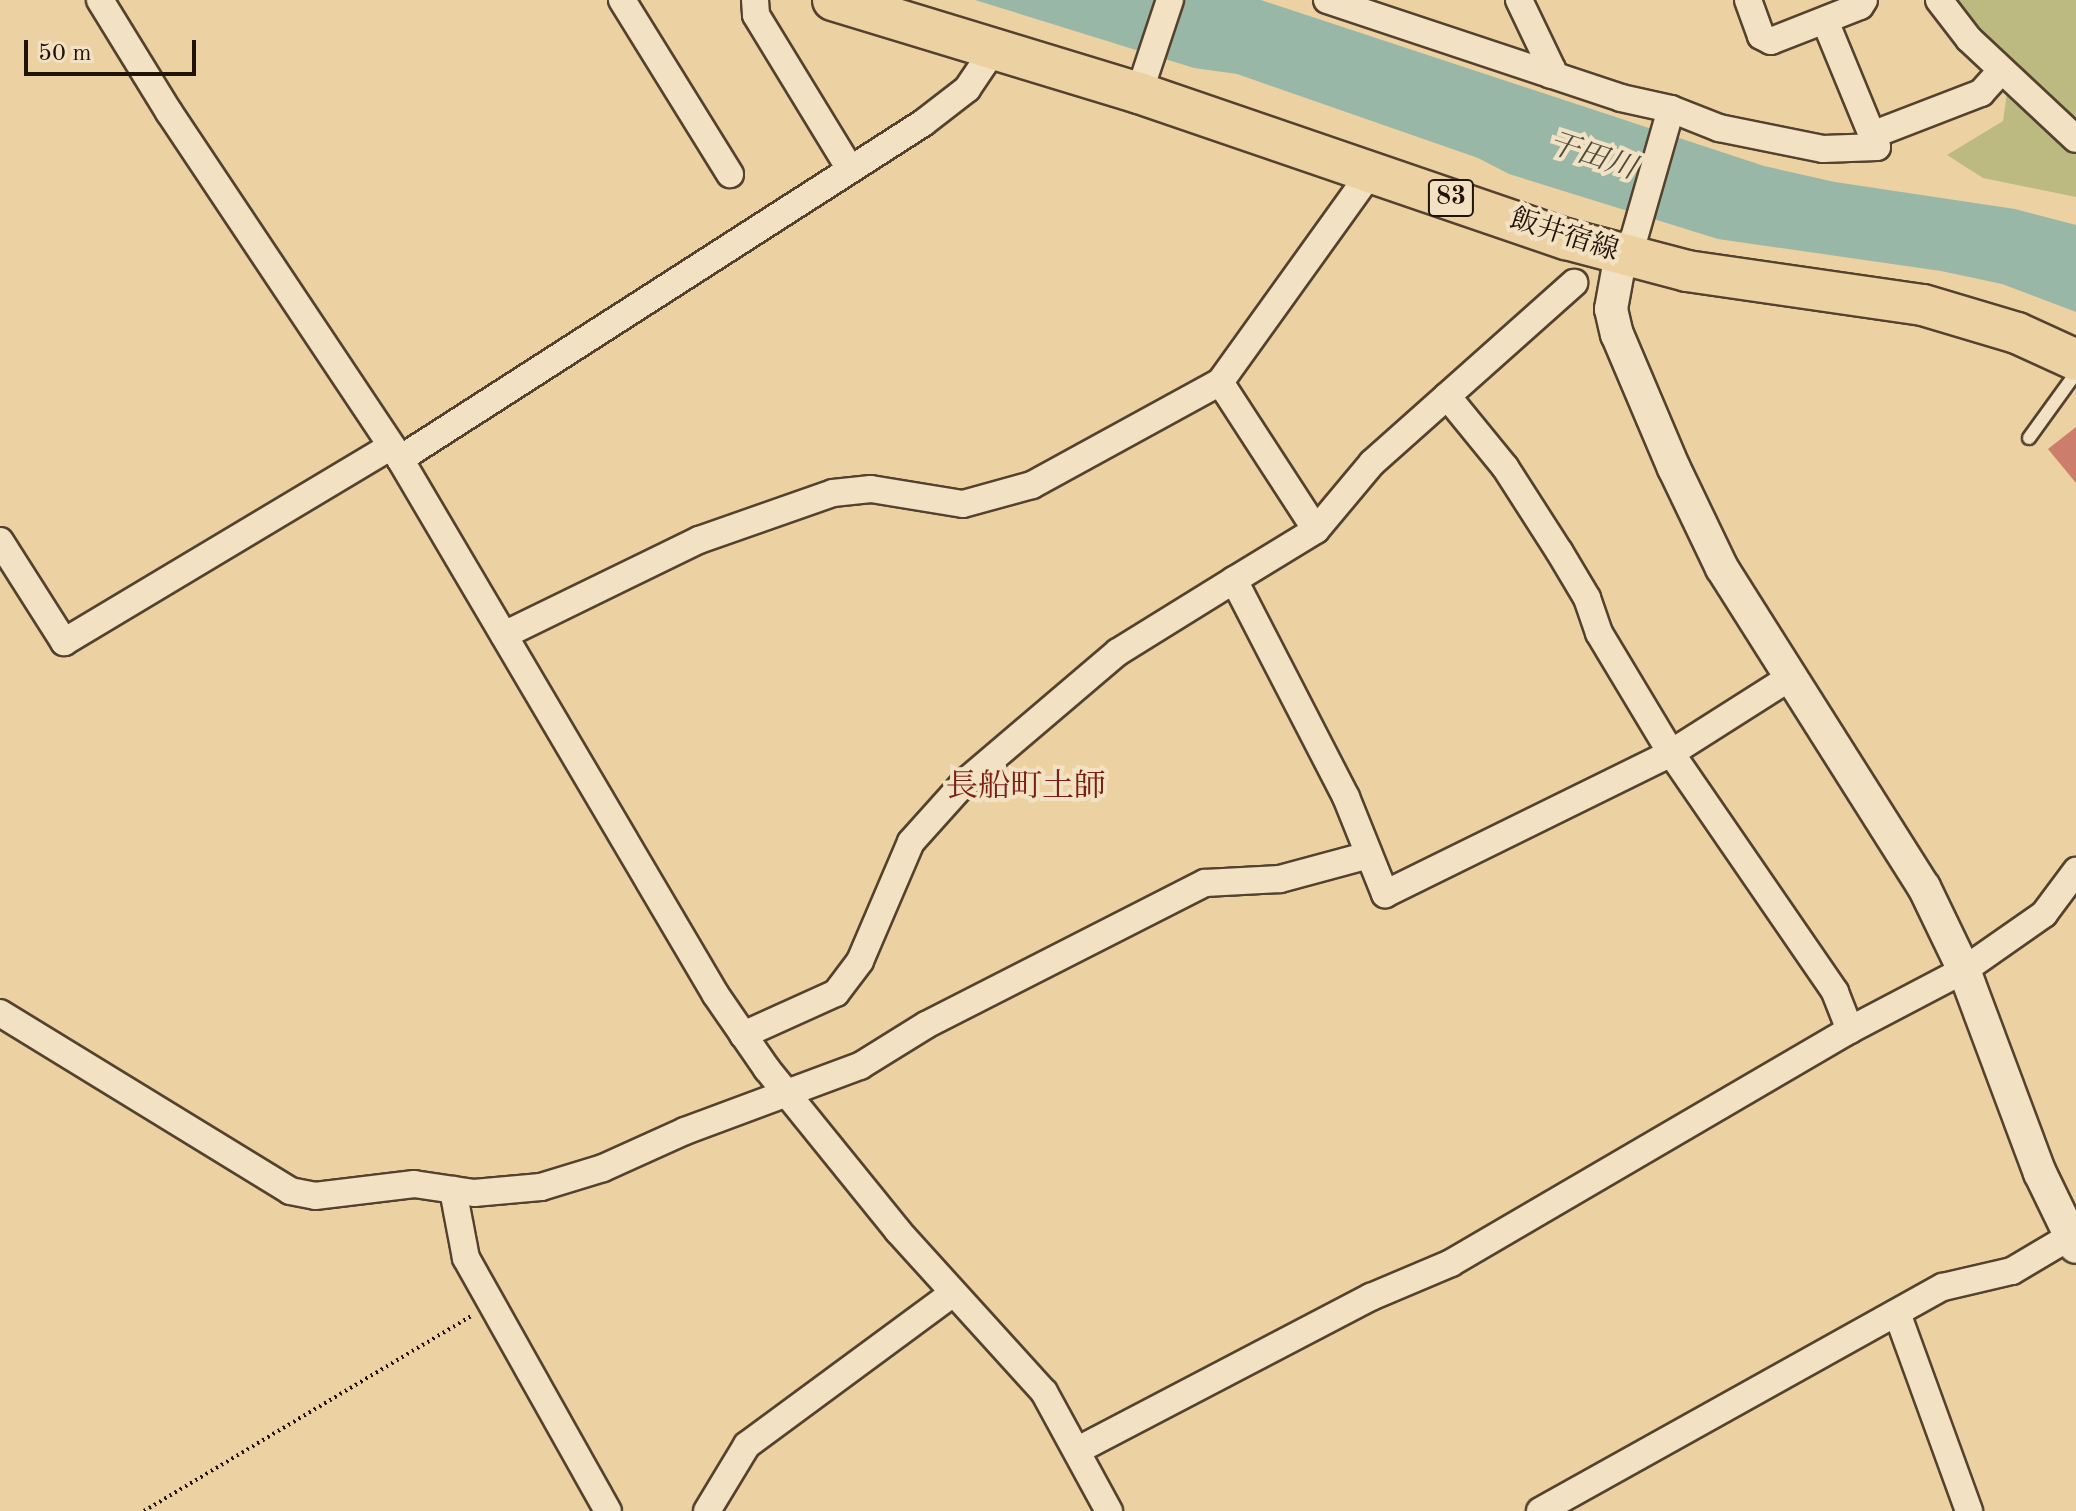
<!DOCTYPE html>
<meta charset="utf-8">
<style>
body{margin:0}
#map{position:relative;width:2076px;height:1511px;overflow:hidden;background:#ecd1a2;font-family:"Old Standard TT","Noto Serif JP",serif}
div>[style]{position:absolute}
.green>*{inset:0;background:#bdba81}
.water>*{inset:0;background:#99b7a7}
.building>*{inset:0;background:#cc7d6b}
.path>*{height:4px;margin-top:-2px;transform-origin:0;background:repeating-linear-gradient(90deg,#221307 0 2px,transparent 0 6px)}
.roads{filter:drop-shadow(2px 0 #54422e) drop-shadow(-2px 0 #54422e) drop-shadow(0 2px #54422e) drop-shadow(0 -2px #54422e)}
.service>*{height:12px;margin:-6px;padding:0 6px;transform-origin:6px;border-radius:6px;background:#f3e1c3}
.minor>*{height:26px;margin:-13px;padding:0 13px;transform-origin:13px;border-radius:13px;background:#f3e1c3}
.tertiary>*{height:32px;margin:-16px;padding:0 16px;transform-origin:16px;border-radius:16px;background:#f3e1c3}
.primary>*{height:40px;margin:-20px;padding:0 20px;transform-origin:20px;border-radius:20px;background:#ecd1a2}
span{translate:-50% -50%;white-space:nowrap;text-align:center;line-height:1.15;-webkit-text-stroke:8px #f3e1c3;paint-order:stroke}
.shield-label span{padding:2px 6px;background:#f3e1c3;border:2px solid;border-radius:6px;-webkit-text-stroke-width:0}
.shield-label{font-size:26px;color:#221307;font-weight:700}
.street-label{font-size:28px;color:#221307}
.water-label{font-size:30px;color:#4c4c3f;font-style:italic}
.quarter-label{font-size:32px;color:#7a1f14}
.scale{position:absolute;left:24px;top:40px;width:172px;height:36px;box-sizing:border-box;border:4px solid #221307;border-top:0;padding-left:10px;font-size:24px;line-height:28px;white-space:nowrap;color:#221307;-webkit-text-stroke:6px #f3e1c3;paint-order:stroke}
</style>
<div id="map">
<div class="green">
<i style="clip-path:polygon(1956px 0,2076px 0,2076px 197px,1983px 178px,1947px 155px,2003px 121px,2009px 79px)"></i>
</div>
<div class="water">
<i style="clip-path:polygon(975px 0,1261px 0,1764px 166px,1835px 182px,2015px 209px,2076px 225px,2076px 312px,2002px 284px,1941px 271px,1718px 239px,1509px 174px,1478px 158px,1237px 74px,1194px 68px)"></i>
</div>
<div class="building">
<i style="clip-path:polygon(2076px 427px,2076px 483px,2048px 449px)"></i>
</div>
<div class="path">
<i style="left:144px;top:1511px;width:381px;rotate:-30.8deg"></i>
</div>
<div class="roads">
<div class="service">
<i style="left:2029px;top:438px;width:80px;rotate:-54.1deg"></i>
</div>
<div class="minor">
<i style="left:100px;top:0;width:132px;rotate:58.4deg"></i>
<i style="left:169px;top:112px;width:417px;rotate:56.3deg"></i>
<i style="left:400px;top:459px;width:622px;rotate:59.48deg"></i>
<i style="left:716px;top:995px;width:90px;rotate:55.4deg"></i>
<i style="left:767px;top:1069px;width:208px;rotate:51deg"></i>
<i style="left:898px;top:1231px;width:217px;rotate:47.8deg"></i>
<i style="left:1044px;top:1392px;width:136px;rotate:61.4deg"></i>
<i style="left:622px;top:0;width:205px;rotate:58.2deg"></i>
<i style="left:755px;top:0;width:15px;rotate:86deg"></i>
<i style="left:756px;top:15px;width:180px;rotate:58.6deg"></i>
<i style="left:1327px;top:0;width:310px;rotate:18.4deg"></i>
<i style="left:1621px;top:98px;width:51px;rotate:12.4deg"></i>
<i style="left:1671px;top:109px;width:134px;rotate:106deg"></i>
<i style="left:1634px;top:238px;width:21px;rotate:129deg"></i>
<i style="left:1519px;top:0;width:76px;rotate:64.4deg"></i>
<i style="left:1552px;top:69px;width:6px;rotate:108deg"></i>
<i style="left:1748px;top:0;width:38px;rotate:70deg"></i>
<i style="left:1761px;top:36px;width:11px;rotate:27deg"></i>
<i style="left:1771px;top:41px;width:96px;rotate:-21.5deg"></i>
<i style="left:1860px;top:6px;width:7px;rotate:-56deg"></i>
<i style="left:1939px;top:0;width:49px;rotate:52.4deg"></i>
<i style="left:1969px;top:39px;width:146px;rotate:43.1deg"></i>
<i style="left:1139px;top:93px;width:98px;rotate:-71.6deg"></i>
<i style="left:1671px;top:109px;width:52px;rotate:21.6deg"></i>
<i style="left:1719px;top:128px;width:106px;rotate:11.4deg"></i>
<i style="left:1823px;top:149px;width:54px;rotate:-2.1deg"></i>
<i style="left:1877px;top:147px;width:136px;rotate:-112.4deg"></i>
<i style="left:1872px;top:135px;width:117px;rotate:-21.1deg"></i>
<i style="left:1981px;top:93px;width:30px;rotate:-48deg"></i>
<i style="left:1371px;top:172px;width:259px;rotate:125.7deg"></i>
<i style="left:1220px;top:382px;width:176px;rotate:57deg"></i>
<i style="left:1316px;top:530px;width:87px;rotate:-50.1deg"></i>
<i style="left:1372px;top:463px;width:271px;rotate:-41.7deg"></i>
<i style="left:1447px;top:396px;width:92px;rotate:50.8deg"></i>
<i style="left:1505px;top:467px;width:100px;rotate:57.3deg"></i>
<i style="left:1559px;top:551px;width:55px;rotate:59.2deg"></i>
<i style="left:1587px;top:598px;width:37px;rotate:71deg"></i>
<i style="left:1599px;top:633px;width:140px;rotate:59deg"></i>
<i style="left:1671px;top:753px;width:290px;rotate:55.5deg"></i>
<i style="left:1835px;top:992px;width:41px;rotate:68.5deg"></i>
<i style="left:400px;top:459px;width:622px;rotate:-32.72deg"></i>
<i style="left:923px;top:123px;width:56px;rotate:-37.7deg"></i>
<i style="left:967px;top:89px;width:48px;rotate:-56deg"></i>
<i style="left:1316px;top:530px;width:96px;rotate:148.6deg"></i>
<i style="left:1234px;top:580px;width:244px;rotate:62.7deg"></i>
<i style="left:1346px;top:797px;width:105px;rotate:68.1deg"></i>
<i style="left:1385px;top:894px;width:319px;rotate:-26.2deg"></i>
<i style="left:1671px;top:753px;width:140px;rotate:-32.4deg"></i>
<i style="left:0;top:541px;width:120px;rotate:57.6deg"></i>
<i style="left:64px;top:642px;width:381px;rotate:-30.9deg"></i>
<i style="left:504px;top:635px;width:217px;rotate:-26deg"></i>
<i style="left:699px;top:540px;width:142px;rotate:-19.3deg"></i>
<i style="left:833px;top:493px;width:38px;rotate:-6deg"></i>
<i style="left:871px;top:489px;width:93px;rotate:9.3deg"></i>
<i style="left:963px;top:504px;width:72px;rotate:-15.4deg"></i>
<i style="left:1032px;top:485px;width:214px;rotate:-28.7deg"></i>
<i style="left:0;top:1013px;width:340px;rotate:31.5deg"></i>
<i style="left:290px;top:1191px;width:25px;rotate:11deg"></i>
<i style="left:315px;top:1196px;width:100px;rotate:-6.9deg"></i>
<i style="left:414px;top:1184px;width:61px;rotate:8.5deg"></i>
<i style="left:474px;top:1193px;width:67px;rotate:-5.1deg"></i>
<i style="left:541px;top:1187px;width:65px;rotate:-17deg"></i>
<i style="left:603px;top:1168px;width:90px;rotate:-24.3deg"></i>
<i style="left:685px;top:1131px;width:187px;rotate:-20.4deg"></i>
<i style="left:860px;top:1066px;width:78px;rotate:-31.8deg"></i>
<i style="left:926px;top:1025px;width:313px;rotate:-27deg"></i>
<i style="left:1205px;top:883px;width:75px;rotate:-3.1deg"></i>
<i style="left:1280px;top:879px;width:92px;rotate:-15.1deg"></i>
<i style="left:743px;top:1035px;width:102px;rotate:-24.3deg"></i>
<i style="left:836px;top:993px;width:40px;rotate:-53deg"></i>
<i style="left:860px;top:961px;width:129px;rotate:-66.8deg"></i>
<i style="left:911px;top:842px;width:79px;rotate:-48.1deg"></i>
<i style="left:964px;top:783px;width:202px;rotate:-40.4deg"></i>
<i style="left:1118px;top:652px;width:137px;rotate:-31.8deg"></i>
<i style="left:453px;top:1190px;width:69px;rotate:79.2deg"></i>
<i style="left:466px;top:1258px;width:290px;rotate:60.7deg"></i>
<i style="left:1897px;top:1313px;width:211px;rotate:70deg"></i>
<i style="left:1078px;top:1450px;width:331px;rotate:-27.6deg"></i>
<i style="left:1371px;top:1297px;width:87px;rotate:-23deg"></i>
<i style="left:1451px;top:1263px;width:455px;rotate:-30.3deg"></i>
<i style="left:1844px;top:1033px;width:136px;rotate:-27.7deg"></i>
<i style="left:1964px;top:970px;width:98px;rotate:-35deg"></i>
<i style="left:2044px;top:914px;width:54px;rotate:-53.3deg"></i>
<i style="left:707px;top:1511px;width:77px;rotate:-58.8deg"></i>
<i style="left:747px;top:1445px;width:256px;rotate:-36.4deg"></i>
<i style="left:1540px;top:1511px;width:461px;rotate:-29.1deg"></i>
<i style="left:1943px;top:1287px;width:71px;rotate:-13.1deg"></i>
<i style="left:2012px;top:1271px;width:74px;rotate:-30.7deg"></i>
</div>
<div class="tertiary">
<i style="left:1621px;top:254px;width:56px;rotate:100.3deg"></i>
<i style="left:1611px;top:309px;width:26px;rotate:77deg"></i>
<i style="left:1617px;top:334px;width:146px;rotate:67deg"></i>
<i style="left:1674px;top:468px;width:111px;rotate:64.4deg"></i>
<i style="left:1722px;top:568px;width:378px;rotate:57.7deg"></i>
<i style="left:1924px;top:887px;width:92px;rotate:64.3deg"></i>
<i style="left:1964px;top:970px;width:217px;rotate:69.5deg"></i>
<i style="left:2040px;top:1173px;width:82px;rotate:64.1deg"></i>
</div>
<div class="primary">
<i style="left:833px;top:0;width:320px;rotate:16.9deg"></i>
<i style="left:1139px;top:93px;width:451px;rotate:18.9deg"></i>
<i style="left:1566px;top:239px;width:125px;rotate:14.8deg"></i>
<i style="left:1687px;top:271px;width:238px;rotate:8.2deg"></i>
<i style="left:1923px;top:305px;width:98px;rotate:16.6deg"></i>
<i style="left:2017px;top:333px;width:65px;rotate:24.6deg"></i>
</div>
</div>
<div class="shield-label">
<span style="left:1451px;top:198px">83</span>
</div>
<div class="street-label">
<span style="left:1564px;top:236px;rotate:18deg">飯井宿線</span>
</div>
<div class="water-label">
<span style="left:1592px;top:157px;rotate:18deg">干田川</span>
</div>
<div class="quarter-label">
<span style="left:1026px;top:788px">長船町土師</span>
</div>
<div class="scale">50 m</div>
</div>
